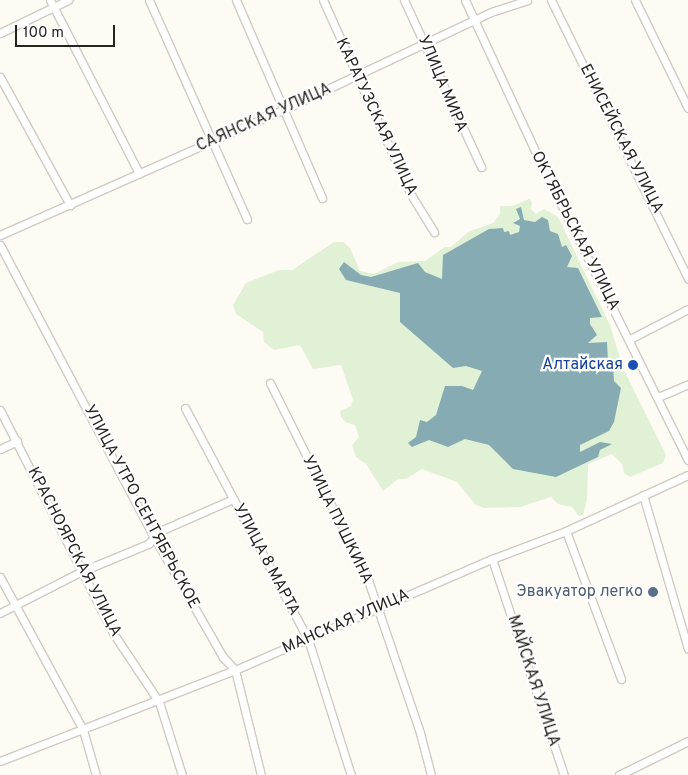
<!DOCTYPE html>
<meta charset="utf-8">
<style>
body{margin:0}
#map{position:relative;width:688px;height:775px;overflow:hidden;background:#fefaf4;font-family:Overpass,sans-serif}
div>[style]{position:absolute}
.green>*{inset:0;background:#e1f1d6}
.water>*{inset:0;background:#87abb3}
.roads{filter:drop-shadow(1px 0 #d1cac2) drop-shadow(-1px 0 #d1cac2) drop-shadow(0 1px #d1cac2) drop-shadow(0 -1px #d1cac2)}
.minor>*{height:7px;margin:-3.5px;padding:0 3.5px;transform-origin:3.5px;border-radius:3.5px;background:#fff}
.dots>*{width:14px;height:14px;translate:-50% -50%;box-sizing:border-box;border:2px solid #fff;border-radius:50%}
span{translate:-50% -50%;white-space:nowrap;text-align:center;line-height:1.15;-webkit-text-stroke:4.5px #fff;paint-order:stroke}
.street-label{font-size:16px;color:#262421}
.transit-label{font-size:16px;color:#164399}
.right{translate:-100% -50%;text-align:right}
.service-label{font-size:16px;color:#4e5e75}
.scale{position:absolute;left:15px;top:25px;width:100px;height:22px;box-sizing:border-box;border:2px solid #262421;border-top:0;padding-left:6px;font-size:15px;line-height:18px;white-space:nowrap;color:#262421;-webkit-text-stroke:4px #fff;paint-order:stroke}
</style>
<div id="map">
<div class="green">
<i style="clip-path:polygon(529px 199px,532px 202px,531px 209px,536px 214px,544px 209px,558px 217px,610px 325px,623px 368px,666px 455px,663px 463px,630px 477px,624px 473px,622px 464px,612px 454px,588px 464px,587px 500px,583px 515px,579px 516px,572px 507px,558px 504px,551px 497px,520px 507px,483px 508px,475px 504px,457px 482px,422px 469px,406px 479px,398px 479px,383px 491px,366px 464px,356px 457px,352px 445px,359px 437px,355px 425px,345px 422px,341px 417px,340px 411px,351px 406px,353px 400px,341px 365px,313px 369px,300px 345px,274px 350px,264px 342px,263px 332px,236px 314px,233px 305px,246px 283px,279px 270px,292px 270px,334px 242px,343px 242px,350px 248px,360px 271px,374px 274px,398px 262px,425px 261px,445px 247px,451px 247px,468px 232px,493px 223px,500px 214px,500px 206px,512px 206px)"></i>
</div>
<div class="water">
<i style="clip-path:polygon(521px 207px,524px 220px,535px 222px,542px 217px,548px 220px,550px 231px,558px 234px,562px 247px,566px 245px,572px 256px,567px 267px,578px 268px,602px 317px,590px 318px,590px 324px,597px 335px,588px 343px,607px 342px,608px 361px,613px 364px,614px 381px,621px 388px,614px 422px,609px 431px,580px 445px,580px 452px,600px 442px,612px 444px,600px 450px,598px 457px,556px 477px,513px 469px,489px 445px,465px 439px,448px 447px,429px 440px,412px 447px,408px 443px,416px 437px,420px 420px,427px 422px,436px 415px,445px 386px,462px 386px,473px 390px,482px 371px,466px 366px,453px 368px,400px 322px,400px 293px,346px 280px,339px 269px,344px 262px,361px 275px,371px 277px,418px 263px,425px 272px,442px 279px,443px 255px,489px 229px,503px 228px,504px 232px,509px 231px,510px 235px,519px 232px,520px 226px,513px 223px,520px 219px,516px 209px)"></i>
</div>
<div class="roads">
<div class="minor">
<i style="left:50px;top:0;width:195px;rotate:62.8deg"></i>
<i style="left:149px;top:0;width:240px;rotate:65.9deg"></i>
<i style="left:236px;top:0;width:216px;rotate:66.5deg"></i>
<i style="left:323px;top:0;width:212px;rotate:65.7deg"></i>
<i style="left:410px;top:193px;width:46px;rotate:58.4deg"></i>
<i style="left:404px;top:0;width:184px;rotate:65.2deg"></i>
<i style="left:465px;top:0;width:185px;rotate:65.1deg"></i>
<i style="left:543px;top:168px;width:326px;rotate:63.6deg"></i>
<i style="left:551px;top:0;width:311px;rotate:63.8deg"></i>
<i style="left:635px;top:0;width:120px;rotate:63.9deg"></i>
<i style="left:0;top:33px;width:76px;rotate:-25.9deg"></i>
<i style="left:0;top:77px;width:146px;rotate:61.3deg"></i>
<i style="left:0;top:235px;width:312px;rotate:-23.9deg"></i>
<i style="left:285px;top:109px;width:228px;rotate:-25.2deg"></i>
<i style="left:491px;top:12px;width:38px;rotate:-18deg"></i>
<i style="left:0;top:245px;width:330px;rotate:62.2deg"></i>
<i style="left:154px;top:537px;width:138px;rotate:60.1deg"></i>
<i style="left:223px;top:657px;width:18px;rotate:47deg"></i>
<i style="left:235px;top:670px;width:108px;rotate:76.1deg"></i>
<i style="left:630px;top:339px;width:65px;rotate:-27.3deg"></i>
<i style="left:270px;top:383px;width:217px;rotate:63.4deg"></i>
<i style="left:367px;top:577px;width:165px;rotate:71.2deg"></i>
<i style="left:420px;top:733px;width:43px;rotate:75.3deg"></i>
<i style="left:658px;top:397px;width:33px;rotate:-23deg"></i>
<i style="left:185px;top:408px;width:262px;rotate:62deg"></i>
<i style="left:308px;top:639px;width:143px;rotate:72.5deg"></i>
<i style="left:0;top:410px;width:250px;rotate:63.1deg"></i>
<i style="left:113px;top:633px;width:83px;rotate:56.3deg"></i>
<i style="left:159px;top:702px;width:77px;rotate:72.5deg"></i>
<i style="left:0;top:449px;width:19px;rotate:-25deg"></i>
<i style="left:643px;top:495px;width:160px;rotate:73.7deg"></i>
<i style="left:566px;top:531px;width:158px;rotate:69.6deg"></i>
<i style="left:492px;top:559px;width:228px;rotate:71.6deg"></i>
<i style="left:0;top:577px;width:174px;rotate:61.5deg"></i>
<i style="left:83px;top:730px;width:47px;rotate:73.9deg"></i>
<i style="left:0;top:613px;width:90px;rotate:-27.1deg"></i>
<i style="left:80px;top:572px;width:74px;rotate:-22.4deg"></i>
<i style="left:148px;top:544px;width:18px;rotate:-47deg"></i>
<i style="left:160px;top:531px;width:80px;rotate:-23.7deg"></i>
<i style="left:0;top:761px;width:252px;rotate:-21.2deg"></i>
<i style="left:235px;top:670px;width:280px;rotate:-23.4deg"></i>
<i style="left:492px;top:559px;width:79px;rotate:-20.7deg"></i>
<i style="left:566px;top:531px;width:134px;rotate:-24.7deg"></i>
<i style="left:619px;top:775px;width:77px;rotate:-26.2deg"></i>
</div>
</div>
<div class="dots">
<i style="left:633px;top:365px;background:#1a4fb4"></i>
<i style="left:653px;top:592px;background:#5c6f8a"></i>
</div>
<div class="street-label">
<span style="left:442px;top:84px;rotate:67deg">УЛИЦА МИРА</span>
<span style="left:376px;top:117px;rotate:65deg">КАРАТУЗСКАЯ УЛИЦА</span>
<span style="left:264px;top:118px;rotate:-24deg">САЯНСКАЯ УЛИЦА</span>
<span style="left:621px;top:139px;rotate:63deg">ЕНИСЕЙСКАЯ УЛИЦА</span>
<span style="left:575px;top:231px;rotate:63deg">ОКТЯБРЬСКАЯ УЛИЦА</span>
<span style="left:141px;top:507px;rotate:62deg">УЛИЦА УТРО СЕНТЯБРЬСКОЕ</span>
<span style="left:337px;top:520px;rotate:64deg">УЛИЦА ПУШКИНА</span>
<span style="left:74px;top:552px;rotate:63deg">КРАСНОЯРСКАЯ УЛИЦА</span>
<span style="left:266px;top:560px;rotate:62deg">УЛИЦА 8 МАРТА</span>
<span style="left:346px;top:622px;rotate:-24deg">МАНСКАЯ УЛИЦА</span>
<span style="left:533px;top:681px;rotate:72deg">МАЙСКАЯ УЛИЦА</span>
</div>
<div class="transit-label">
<span class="right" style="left:623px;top:365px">Алтайская</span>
</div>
<div class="service-label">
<span class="right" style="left:643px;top:592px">Эвакуатор легко</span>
</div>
<div class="scale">100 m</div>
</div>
